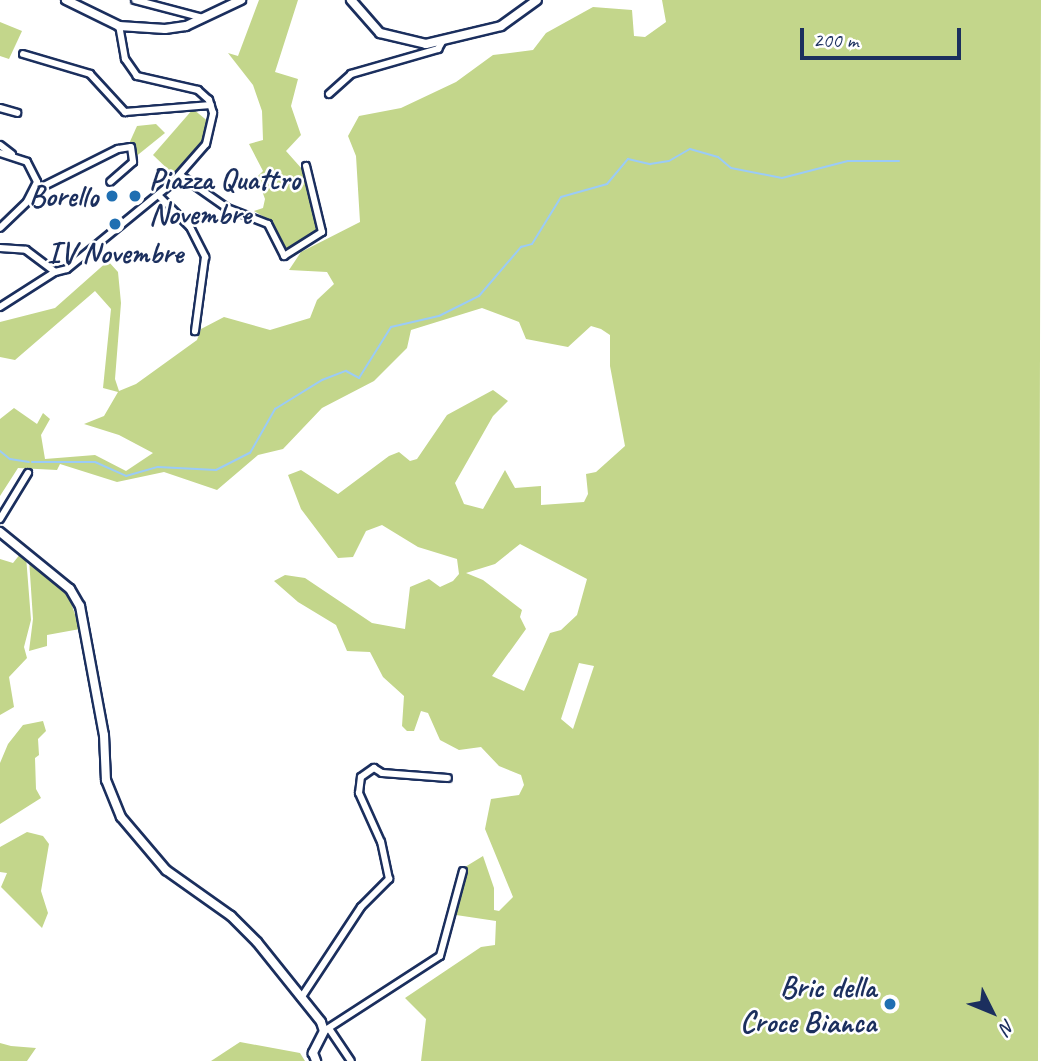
<!DOCTYPE html>
<style>
body{margin:0}
#map{position:relative;width:1041px;height:1061px;overflow:hidden;background:#fff;font-family:Caveat,sans-serif}
div>[style]{position:absolute}
.green>*{inset:0;background:#c3d68b}
.stream>*{height:2px;margin:-1px;padding:0 1px;transform-origin:1px;border-radius:1px;background:#9bcbf7}
.roads{filter:drop-shadow(2px 0 #1b2f5e) drop-shadow(-2px 0 #1b2f5e) drop-shadow(0 2px #1b2f5e) drop-shadow(0 -2px #1b2f5e)}
.street>*{height:6px;margin:-3px;padding:0 3px;transform-origin:3px;border-radius:3px;background:#fff}
.secondary>*{height:8px;margin:-4px;padding:0 4px;transform-origin:4px;border-radius:4px;background:#fff}
.dots>*{width:19px;height:19px;translate:-50% -50%;box-sizing:border-box;border:4px solid #fff;border-radius:50%}
span{translate:-50% -50%;white-space:nowrap;text-align:center;line-height:1.15;-webkit-text-stroke:5px #fff;paint-order:stroke}
.poi-label{font-size:30px;color:#1b2f5e;font-weight:700}
.left{translate:0 -50%;text-align:left}
.right{translate:-100% -50%;text-align:right}
.north{position:absolute;left:957px;top:977px;width:70px;height:70px;-webkit-text-stroke:5px #fff;paint-order:stroke;rotate:133deg;font-size:19px;font-weight:700;line-height:28px;text-align:center;color:#1b2f5e}
.north::after{content:'';display:block;margin:auto;width:24px;height:32px;background:#1b2f5e;clip-path:polygon(50% 0,100% 100%,50% 72%,0 100%)}
.scale{position:absolute;left:800px;top:28px;width:161px;height:32px;box-sizing:border-box;border:4px solid #1b2f5e;border-top:0;padding-left:9px;font-size:21px;line-height:24px;white-space:nowrap;color:#1b2f5e;-webkit-text-stroke:5px #fff;paint-order:stroke}
</style>
<div id="map">
<div class="green">
<i style="clip-path:polygon(259px 0,298px 0,275px 72px,298px 79px,291px 106px,301px 135px,286px 151px,302px 169px,318px 233px,288px 252px,281px 250px,271px 221px,254px 211px,263px 208px,265px 199px,257px 177px,263px 171px,249px 144px,263px 140px,262px 111px,253px 85px,228px 53px,238px 56px)"></i>
<i style="clip-path:polygon(evenodd,662px 0,1041px 0,1038px 1061px,421px 1061px,426px 1019px,405px 998px,481px 947px,495px 945px,496px 921px,456px 915px,465px 867px,483px 856px,494px 888px,494px 910px,499px 911px,513px 897px,485px 829px,491px 799px,519px 795px,524px 785px,521px 775px,499px 766px,481px 747px,459px 750px,440px 740px,428px 713px,421px 711px,414px 731px,407px 731px,402px 726px,404px 696px,383px 677px,370px 652px,347px 651px,336px 625px,298px 602px,274px 581px,285px 575px,305px 578px,372px 623px,405px 629px,410px 587px,429px 579px,440px 587px,453px 581px,459px 574px,457px 559px,418px 547px,382px 525px,366px 531px,353px 557px,338px 558px,301px 509px,288px 475px,301px 470px,338px 494px,389px 456px,399px 452px,410px 461px,417px 459px,447px 415px,493px 390px,508px 401px,493px 416px,455px 483px,464px 504px,483px 509px,505px 470px,515px 488px,541px 486px,541px 505px,584px 502px,588px 494px,586px 474px,596px 472px,625px 446px,610px 366px,610px 335px,601px 329px,591px 326px,568px 347px,526px 339px,519px 322px,482px 308px,411px 330px,407px 348px,374px 381px,322px 408px,283px 449px,258px 455px,217px 490px,164px 472px,117px 482px,60px 464px,57px 470px,18px 468px,0 496px,0 419px,14px 408px,37px 424px,43px 413px,50px 419px,41px 435px,45px 459px,95px 455px,126px 471px,153px 453px,119px 435px,84px 424px,104px 416px,118px 392px,103px 388px,111px 309px,95px 291px,15px 360px,0 357px,0 322px,55px 308px,108px 261px,118px 272px,121px 303px,115px 379px,119px 391px,136px 384px,197px 340px,201px 329px,224px 317px,270px 330px,310px 318px,317px 300px,334px 284px,327px 272px,289px 270px,301px 252px,360px 222px,356px 156px,348px 136px,359px 116px,401px 108px,456px 82px,493px 55px,533px 50px,546px 33px,593px 7px,632px 10px,634px 36px,645px 37px,666px 22px,662px 0,520px 544px,587px 579px,577px 615px,561px 630px,550px 633px,524px 691px,492px 676px,526px 629px,520px 617px,522px 610px,483px 580px,466px 573px,495px 564px,520px 544px,662px 0,579px 663px,594px 666px,573px 729px,561px 719px,579px 663px)"></i>
<i style="clip-path:polygon(0 22px,22px 31px,9px 59px,0 56px)"></i>
<i style="clip-path:polygon(193px 109px,210px 123px,205px 141px,174px 175px,153px 155px)"></i>
<i style="clip-path:polygon(156px 124px,165px 133px,134px 158px,128px 146px,137px 126px)"></i>
<i style="clip-path:polygon(21px 553px,26px 556px,31px 620px,24px 647px,27px 658px,9px 677px,14px 707px,0 715px,0 559px,13px 563px)"></i>
<i style="clip-path:polygon(29px 559px,67px 591px,80px 629px,47px 635px,47px 646px,29px 651px,33px 619px)"></i>
<i style="clip-path:polygon(43px 721px,46px 731px,38px 739px,39px 755px,35px 758px,36px 789px,41px 798px,0 824px,0 763px,8px 744px,23px 725px)"></i>
<i style="clip-path:polygon(27px 832px,43px 836px,49px 844px,41px 891px,48px 913px,42px 928px,1px 887px,7px 873px,0 872px,0 847px)"></i>
<i style="clip-path:polygon(240px 1042px,300px 1053px,305px 1061px,211px 1061px)"></i>
<i style="clip-path:polygon(0 1043px,11px 1046px,36px 1048px,27px 1061px,0 1061px)"></i>
</div>
<div class="stream">
<i style="left:0;top:451px;width:13px;rotate:39deg"></i>
<i style="left:10px;top:459px;width:19px;rotate:9deg"></i>
<i style="left:32px;top:462px;width:63px"></i>
<i style="left:95px;top:462px;width:34px;rotate:24deg"></i>
<i style="left:126px;top:476px;width:33px;rotate:-16deg"></i>
<i style="left:158px;top:467px;width:58px;rotate:3deg"></i>
<i style="left:216px;top:470px;width:38px;rotate:-27deg"></i>
<i style="left:250px;top:453px;width:51px;rotate:-60.4deg"></i>
<i style="left:275px;top:409px;width:55px;rotate:-31.7deg"></i>
<i style="left:322px;top:380px;width:26px;rotate:-21deg"></i>
<i style="left:346px;top:371px;width:15px;rotate:28deg"></i>
<i style="left:359px;top:378px;width:60px;rotate:-57.9deg"></i>
<i style="left:391px;top:327px;width:49px;rotate:-12.9deg"></i>
<i style="left:439px;top:316px;width:45px;rotate:-26.6deg"></i>
<i style="left:479px;top:296px;width:65px;rotate:-49.4deg"></i>
<i style="left:521px;top:247px;width:11px;rotate:-15deg"></i>
<i style="left:532px;top:244px;width:55px;rotate:-58.3deg"></i>
<i style="left:561px;top:197px;width:48px;rotate:-15.8deg"></i>
<i style="left:607px;top:184px;width:33px;rotate:-50deg"></i>
<i style="left:628px;top:159px;width:23px;rotate:13deg"></i>
<i style="left:650px;top:164px;width:19px;rotate:-9deg"></i>
<i style="left:669px;top:161px;width:24px;rotate:-30deg"></i>
<i style="left:690px;top:149px;width:29px;rotate:16deg"></i>
<i style="left:718px;top:157px;width:17px;rotate:40deg"></i>
<i style="left:731px;top:168px;width:52px;rotate:11.1deg"></i>
<i style="left:782px;top:178px;width:68px;rotate:-14.4deg"></i>
<i style="left:848px;top:161px;width:51px"></i>
</div>
<div class="roads">
<div class="street">
<i style="left:135px;top:0;width:70px;rotate:14.8deg"></i>
<i style="left:23px;top:54px;width:70px;rotate:16.6deg"></i>
<i style="left:90px;top:74px;width:52px;rotate:47.4deg"></i>
<i style="left:125px;top:112px;width:86px;rotate:-4.7deg"></i>
<i style="left:329px;top:94px;width:30px;rotate:-42deg"></i>
<i style="left:351px;top:74px;width:91px;rotate:-16deg"></i>
<i style="left:438px;top:49px;width:8px;rotate:-60deg"></i>
<i style="left:0;top:108px;width:18px;rotate:16deg"></i>
<i style="left:0;top:145px;width:15px;rotate:37deg"></i>
<i style="left:0;top:153px;width:28px;rotate:18deg"></i>
<i style="left:27px;top:162px;width:22px;rotate:63deg"></i>
<i style="left:37px;top:182px;width:22px;rotate:117deg"></i>
<i style="left:27px;top:202px;width:37px;rotate:136deg"></i>
<i style="left:180px;top:175px;width:57px;rotate:35.1deg"></i>
<i style="left:227px;top:208px;width:44px;rotate:21.3deg"></i>
<i style="left:268px;top:224px;width:36px;rotate:63deg"></i>
<i style="left:284px;top:256px;width:45px;rotate:-32.3deg"></i>
<i style="left:322px;top:232px;width:68px;rotate:-103.6deg"></i>
<i style="left:36px;top:190px;width:92px;rotate:-26.6deg"></i>
<i style="left:118px;top:149px;width:13px;rotate:-9deg"></i>
<i style="left:131px;top:147px;width:15px;rotate:82deg"></i>
<i style="left:133px;top:162px;width:30px;rotate:139deg"></i>
<i style="left:158px;top:195px;width:45px;rotate:45deg"></i>
<i style="left:190px;top:227px;width:34px;rotate:63deg"></i>
<i style="left:205px;top:257px;width:75px;rotate:97.7deg"></i>
<i style="left:0;top:248px;width:26px;rotate:4deg"></i>
<i style="left:26px;top:250px;width:36px;rotate:37deg"></i>
<i style="left:55px;top:272px;width:12px;rotate:-14deg"></i>
<i style="left:67px;top:269px;width:134px;rotate:-39.3deg"></i>
<i style="left:171px;top:184px;width:53px;rotate:-48.8deg"></i>
<i style="left:206px;top:144px;width:32px;rotate:-77deg"></i>
<i style="left:213px;top:113px;width:14px;rotate:-107deg"></i>
<i style="left:209px;top:100px;width:15px;rotate:-138deg"></i>
<i style="left:198px;top:90px;width:63px;rotate:-167.1deg"></i>
<i style="left:137px;top:76px;width:21px;rotate:-125deg"></i>
<i style="left:125px;top:59px;width:34px;rotate:-100deg"></i>
<i style="left:0;top:307px;width:65px;rotate:-32.5deg"></i>
<i style="left:0;top:519px;width:54px;rotate:-58.7deg"></i>
<i style="left:301px;top:998px;width:109px;rotate:-56.6deg"></i>
<i style="left:361px;top:907px;width:40px;rotate:-45deg"></i>
<i style="left:389px;top:879px;width:38px;rotate:-102deg"></i>
<i style="left:381px;top:842px;width:54px;rotate:-114.2deg"></i>
<i style="left:359px;top:793px;width:16px;rotate:-83deg"></i>
<i style="left:361px;top:777px;width:16px;rotate:-35deg"></i>
<i style="left:374px;top:768px;width:9px;rotate:32deg"></i>
<i style="left:382px;top:773px;width:66px;rotate:4.3deg"></i>
<i style="left:330px;top:1030px;width:37px;rotate:56deg"></i>
<i style="left:324px;top:1031px;width:138px;rotate:-32.9deg"></i>
<i style="left:440px;top:956px;width:88px;rotate:-74.9deg"></i>
</div>
<div class="secondary">
<i style="left:66px;top:0;width:59px;rotate:26.1deg"></i>
<i style="left:119px;top:26px;width:46px;rotate:3.7deg"></i>
<i style="left:165px;top:29px;width:21px;rotate:-8deg"></i>
<i style="left:186px;top:26px;width:61px;rotate:-25.3deg"></i>
<i style="left:351px;top:0;width:44px;rotate:48.7deg"></i>
<i style="left:380px;top:33px;width:47px;rotate:13.4deg"></i>
<i style="left:426px;top:44px;width:77px;rotate:-13.5deg"></i>
<i style="left:501px;top:26px;width:44px;rotate:-35.8deg"></i>
<i style="left:0;top:532px;width:90px;rotate:39.2deg"></i>
<i style="left:70px;top:589px;width:20px;rotate:60deg"></i>
<i style="left:80px;top:606px;width:131px;rotate:79.5deg"></i>
<i style="left:104px;top:735px;width:45px;rotate:87.5deg"></i>
<i style="left:106px;top:780px;width:40px;rotate:68deg"></i>
<i style="left:121px;top:817px;width:70px;rotate:49.7deg"></i>
<i style="left:166px;top:870px;width:80px;rotate:35.3deg"></i>
<i style="left:231px;top:916px;width:37px;rotate:45deg"></i>
<i style="left:257px;top:942px;width:102px;rotate:51.3deg"></i>
<i style="left:321px;top:1022px;width:9px;rotate:72deg"></i>
<i style="left:324px;top:1031px;width:25px;rotate:117deg"></i>
<i style="left:313px;top:1053px;width:9px;rotate:69deg"></i>
</div>
</div>
<div class="dots">
<i style="left:112px;top:196px;background:#1f6fb2"></i>
<i style="left:135px;top:196px;background:#1f6fb2"></i>
<i style="left:115px;top:224px;background:#1f6fb2"></i>
<i style="left:890px;top:1004px;background:#1f6fb2"></i>
</div>
<div class="poi-label">
<span class="left" style="left:149px;top:196px">Piazza Quattro<br>Novembre</span>
<span class="right" style="left:98px;top:196px">Borello</span>
<span style="left:115px;top:253px">IV Novembre</span>
<span class="right" style="left:876px;top:1004px">Bric della<br>Croce Bianca</span>
</div>
<div class="north">N</div>
<div class="scale">200 m</div>
</div>
